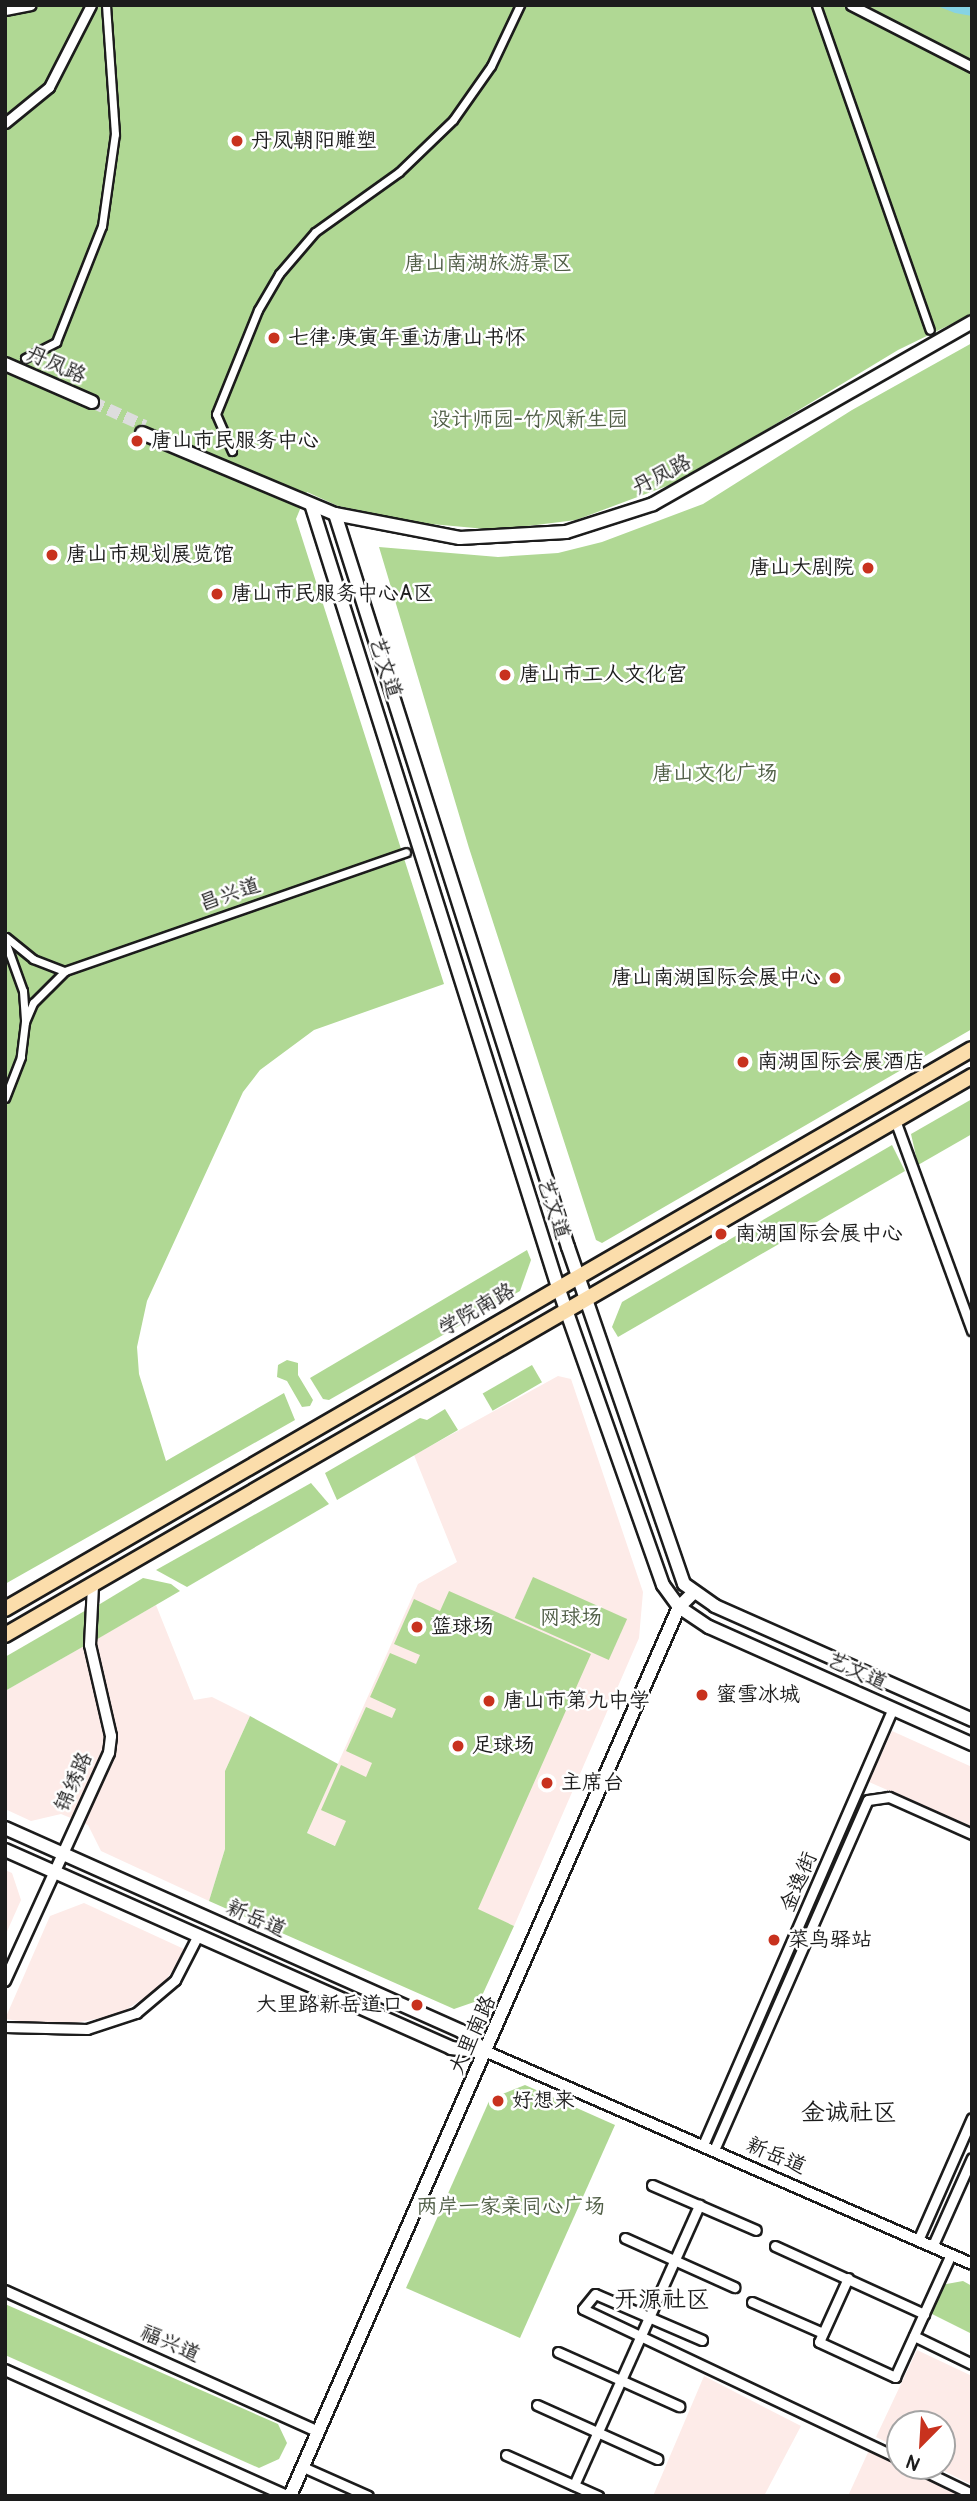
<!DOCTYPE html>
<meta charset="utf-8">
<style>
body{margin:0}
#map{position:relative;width:977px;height:2501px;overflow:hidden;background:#fff;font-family:Pangolin,"LXGW WenKai TC",sans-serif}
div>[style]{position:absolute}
.built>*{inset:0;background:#fdebe8}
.green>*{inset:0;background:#b0d894;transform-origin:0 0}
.water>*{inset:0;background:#86d3e4}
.secondary-tunnel>*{height:12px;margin-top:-6px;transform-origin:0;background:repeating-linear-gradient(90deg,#ddd 0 12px,transparent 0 18px)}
.roads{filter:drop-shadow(2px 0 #1c1c1c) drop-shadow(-2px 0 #1c1c1c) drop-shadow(0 2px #1c1c1c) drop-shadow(0 -2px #1c1c1c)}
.pedestrian>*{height:7px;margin:-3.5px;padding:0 3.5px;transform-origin:3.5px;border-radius:3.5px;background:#fff}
.minor>*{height:9px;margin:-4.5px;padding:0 4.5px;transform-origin:4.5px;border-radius:4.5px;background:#fff}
.tertiary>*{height:10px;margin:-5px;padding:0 5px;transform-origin:5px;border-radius:5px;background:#fff}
.secondary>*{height:12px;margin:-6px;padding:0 6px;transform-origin:6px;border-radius:6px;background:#fff}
.primary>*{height:14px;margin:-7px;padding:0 7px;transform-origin:7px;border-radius:7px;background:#fbddab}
.dots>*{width:19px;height:19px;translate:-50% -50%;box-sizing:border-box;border:4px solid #fff;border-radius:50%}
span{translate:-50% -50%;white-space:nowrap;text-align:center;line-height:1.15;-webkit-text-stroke:5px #fff;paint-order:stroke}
.poi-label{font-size:21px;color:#1c1c1c}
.left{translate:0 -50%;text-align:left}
.right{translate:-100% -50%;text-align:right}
.park-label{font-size:21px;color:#505e46}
.street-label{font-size:21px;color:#1c1c1c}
.quarter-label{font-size:24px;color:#1c1c1c}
.frame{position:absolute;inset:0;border:7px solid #1c1c1c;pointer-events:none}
.north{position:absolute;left:886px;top:2410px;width:70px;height:70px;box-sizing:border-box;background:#fff;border:2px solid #a4a4a4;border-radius:50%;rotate:204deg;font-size:19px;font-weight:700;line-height:28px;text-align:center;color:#1c1c1c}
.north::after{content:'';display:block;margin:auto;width:24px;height:32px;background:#c8321e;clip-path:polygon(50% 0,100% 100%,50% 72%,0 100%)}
</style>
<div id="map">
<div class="built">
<i style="clip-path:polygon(558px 1376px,571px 1379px,643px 1592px,639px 1638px,514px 1926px,307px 1833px,418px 1584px,457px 1562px,414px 1455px)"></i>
<i style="clip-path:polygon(156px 1605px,194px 1700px,212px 1697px,250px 1716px,225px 1771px,225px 1849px,209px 1901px,101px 1851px,88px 1825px,61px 1814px,31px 1821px,5px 1809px,5px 1691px)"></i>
<i style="clip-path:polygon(892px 1731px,972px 1767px,972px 1827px,869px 1782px)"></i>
<i style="clip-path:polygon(5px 1870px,12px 1873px,21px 1900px,5px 1936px)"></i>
<i style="clip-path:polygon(84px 1903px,184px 1949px,173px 1970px,161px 1987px,118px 2015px,58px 2026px,5px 2019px,50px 1916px)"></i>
<i style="clip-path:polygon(917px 2350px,972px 2376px,972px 2485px,934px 2466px,942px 2466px,942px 2424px,900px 2424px,900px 2449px,876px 2437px)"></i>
<i style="clip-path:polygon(704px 2376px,801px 2426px,764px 2496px,653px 2496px)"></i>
<i style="clip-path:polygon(870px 2448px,900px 2466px,965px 2496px,848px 2496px)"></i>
</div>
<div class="green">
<i style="clip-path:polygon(5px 5px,972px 5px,972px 314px,898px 350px,683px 480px,576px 520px,497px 530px,420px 523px,338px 506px,307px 492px,296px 519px,444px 984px,314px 1030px,260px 1070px,243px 1092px,147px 1301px,137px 1347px,139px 1374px,166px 1461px,284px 1393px,295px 1420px,5px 1584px)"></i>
<i style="clip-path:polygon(972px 343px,972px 1029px,602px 1243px,596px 1240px,469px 848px,379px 547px,498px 557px,558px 553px,602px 542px,703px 504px,852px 410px)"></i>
<i style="clip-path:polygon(972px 1099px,972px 1134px,918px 1165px,911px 1134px)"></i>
<i style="clip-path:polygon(892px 1145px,905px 1171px,618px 1337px,612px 1327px,622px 1302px)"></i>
<i style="clip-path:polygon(527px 1250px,531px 1260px,520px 1291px,329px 1400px,323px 1399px,310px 1378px)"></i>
<i style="clip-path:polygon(287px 1360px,298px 1363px,298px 1375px,313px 1400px,310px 1406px,302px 1407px,287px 1381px,277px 1377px,278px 1365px)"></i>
<i style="left:532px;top:1365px;width:20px;height:57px;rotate:60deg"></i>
<i style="clip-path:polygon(445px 1409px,458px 1430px,337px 1500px,325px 1473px,420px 1418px,427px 1420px)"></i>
<i style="clip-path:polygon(311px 1483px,329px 1504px,187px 1587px,156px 1570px)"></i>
<i style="left:533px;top:1577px;width:103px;height:45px;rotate:24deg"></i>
<i style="clip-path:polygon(143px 1578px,171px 1584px,180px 1591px,94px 1641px,95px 1607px)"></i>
<i style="clip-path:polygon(449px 1591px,591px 1654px,478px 1909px,514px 1926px,480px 2000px,454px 2009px,209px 1901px,225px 1849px,225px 1771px,250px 1716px,338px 1764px,307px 1833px,335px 1846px,346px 1821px,321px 1810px,341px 1765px,366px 1777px,372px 1763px,346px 1751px,366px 1707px,392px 1718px,396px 1709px,370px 1697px,390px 1653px,416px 1664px,420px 1655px,394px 1644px,414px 1599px,440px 1611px)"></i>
<i style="clip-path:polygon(88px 1609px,86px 1645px,5px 1691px,5px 1657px)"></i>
<i style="clip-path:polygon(525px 2085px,615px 2125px,520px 2338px,406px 2288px,490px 2099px)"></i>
<i style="clip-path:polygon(963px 2281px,972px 2286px,972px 2334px,930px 2313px,941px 2285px)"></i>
<i style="clip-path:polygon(5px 2304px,278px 2424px,287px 2443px,279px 2459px,259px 2468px,5px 2355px)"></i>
</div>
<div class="water">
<i style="clip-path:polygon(935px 5px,972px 5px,972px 16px,955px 13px)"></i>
</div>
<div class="secondary-tunnel">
<i style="left:92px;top:402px;width:58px;rotate:24.4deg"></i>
</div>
<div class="roads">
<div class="pedestrian">
<i style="left:816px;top:5px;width:344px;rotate:70.7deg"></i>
<i style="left:25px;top:358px;width:35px;rotate:-27deg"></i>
<i style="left:56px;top:342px;width:125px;rotate:-68.4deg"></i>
<i style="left:102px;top:226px;width:93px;rotate:-82deg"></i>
<i style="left:115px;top:134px;width:129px;rotate:-94deg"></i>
<i style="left:232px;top:451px;width:40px;rotate:-113.4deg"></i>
<i style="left:216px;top:414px;width:112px;rotate:-68deg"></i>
<i style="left:258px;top:310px;width:42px;rotate:-59.7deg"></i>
<i style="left:279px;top:274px;width:55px;rotate:-49.4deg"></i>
<i style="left:315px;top:232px;width:103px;rotate:-35.5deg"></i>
<i style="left:399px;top:172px;width:75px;rotate:-43.9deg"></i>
<i style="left:453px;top:120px;width:66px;rotate:-54.9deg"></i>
<i style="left:491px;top:66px;width:68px;rotate:-64.6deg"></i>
<i style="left:6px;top:937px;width:35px;rotate:39deg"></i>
<i style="left:33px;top:959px;width:34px;rotate:21deg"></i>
<i style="left:5px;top:941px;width:53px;rotate:70.2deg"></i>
<i style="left:23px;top:991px;width:31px;rotate:86deg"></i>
<i style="left:25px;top:1022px;width:35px;rotate:97deg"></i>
<i style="left:21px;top:1057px;width:44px;rotate:111.3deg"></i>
<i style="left:25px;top:1022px;width:21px;rotate:-67deg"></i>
<i style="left:33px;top:1003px;width:45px;rotate:-45deg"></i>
<i style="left:65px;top:971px;width:361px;rotate:-19.2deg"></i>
</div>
<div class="minor">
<i style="left:851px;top:5px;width:136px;rotate:27.1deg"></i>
<i style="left:5px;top:10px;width:26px;rotate:-11deg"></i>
<i style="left:5px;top:123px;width:57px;rotate:-39.3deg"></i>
<i style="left:49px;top:87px;width:92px;rotate:-62.9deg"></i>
<i style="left:895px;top:1120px;width:224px;rotate:69.9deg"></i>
<i style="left:5px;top:2027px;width:82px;rotate:1.4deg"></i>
<i style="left:87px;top:2029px;width:52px;rotate:-18.1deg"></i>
<i style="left:136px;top:2013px;width:51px;rotate:-40.2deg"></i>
<i style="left:175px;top:1980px;width:51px;rotate:-62.9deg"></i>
<i style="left:703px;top:2145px;width:476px;rotate:-66.5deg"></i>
<i style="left:714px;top:2150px;width:382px;rotate:-66.3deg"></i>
<i style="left:868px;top:1800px;width:21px;rotate:-8deg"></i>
<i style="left:889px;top:1797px;width:91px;rotate:24deg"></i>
<i style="left:652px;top:2185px;width:113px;rotate:23.4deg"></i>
<i style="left:625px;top:2238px;width:120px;rotate:24.2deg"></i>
<i style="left:919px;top:2238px;width:131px;rotate:-66.2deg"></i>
<i style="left:933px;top:2245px;width:95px;rotate:-65.9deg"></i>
<i style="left:775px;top:2246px;width:164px;rotate:24.5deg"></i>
<i style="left:848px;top:2278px;width:70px;rotate:114.4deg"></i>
<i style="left:819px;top:2342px;width:84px;rotate:24.7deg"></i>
<i style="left:895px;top:2377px;width:135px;rotate:-65.5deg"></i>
<i style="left:752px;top:2302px;width:77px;rotate:23.6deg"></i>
<i style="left:914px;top:2336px;width:64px;rotate:25.8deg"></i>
<i style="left:702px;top:2340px;width:116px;rotate:-156.7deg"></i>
<i style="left:595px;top:2294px;width:19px;rotate:129deg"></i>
<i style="left:583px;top:2309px;width:351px;rotate:25.3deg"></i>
<i style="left:558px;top:2352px;width:133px;rotate:24.1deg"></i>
<i style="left:537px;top:2405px;width:132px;rotate:24.2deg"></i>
<i style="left:506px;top:2455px;width:101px;rotate:24deg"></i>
<i style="left:914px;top:2466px;width:64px;rotate:25.8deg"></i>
<i style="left:303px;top:2467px;width:71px;rotate:24deg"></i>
<i style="left:574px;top:2485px;width:307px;rotate:-65.9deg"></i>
</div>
<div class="tertiary">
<i style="left:5px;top:1981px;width:251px;rotate:-65.5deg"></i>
<i style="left:109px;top:1753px;width:17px;rotate:-83deg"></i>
<i style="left:111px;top:1736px;width:93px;rotate:-103deg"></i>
<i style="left:90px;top:1645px;width:60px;rotate:-87.1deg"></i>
<i style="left:487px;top:2052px;width:529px;rotate:23.61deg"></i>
<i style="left:5px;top:2291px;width:344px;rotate:24.2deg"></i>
<i style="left:5px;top:2370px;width:309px;rotate:24.1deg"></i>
</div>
<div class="secondary">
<i style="left:5px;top:364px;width:95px;rotate:23.6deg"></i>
<i style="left:142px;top:433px;width:209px;rotate:22.8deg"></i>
<i style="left:335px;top:514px;width:127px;rotate:10.9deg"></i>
<i style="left:460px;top:538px;width:106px;rotate:-3.2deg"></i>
<i style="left:566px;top:532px;width:91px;rotate:-17.8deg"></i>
<i style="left:653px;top:504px;width:367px;rotate:-29.7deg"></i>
<i style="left:312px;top:507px;width:818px;rotate:72.5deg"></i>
<i style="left:558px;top:1287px;width:316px;rotate:70.6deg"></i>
<i style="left:663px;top:1585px;width:27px;rotate:54deg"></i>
<i style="left:679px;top:1607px;width:36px;rotate:34deg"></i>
<i style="left:709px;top:1627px;width:288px;rotate:24deg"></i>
<i style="left:335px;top:514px;width:769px;rotate:72.37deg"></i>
<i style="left:568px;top:1247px;width:356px;rotate:71deg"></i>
<i style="left:684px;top:1584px;width:38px;rotate:35deg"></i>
<i style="left:715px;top:1606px;width:281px;rotate:23.9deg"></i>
<i style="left:5px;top:1828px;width:499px;rotate:24deg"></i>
<i style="left:461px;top:2031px;width:33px;rotate:39deg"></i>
<i style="left:5px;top:1850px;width:488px;rotate:23.9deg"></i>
<i style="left:451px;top:2048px;width:35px;rotate:7deg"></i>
<i style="left:290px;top:2496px;width:970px;rotate:-66.37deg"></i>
<i style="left:679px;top:1607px;width:21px;rotate:-45deg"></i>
</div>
<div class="primary">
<i style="left:5px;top:1609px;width:1117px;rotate:-30.08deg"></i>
<i style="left:5px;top:1635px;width:1117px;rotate:-30.03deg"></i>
</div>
</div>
<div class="dots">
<i style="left:237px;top:141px;background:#c8321e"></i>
<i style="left:274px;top:338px;background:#c8321e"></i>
<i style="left:137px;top:441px;background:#c8321e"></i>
<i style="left:52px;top:555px;background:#c8321e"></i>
<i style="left:868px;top:568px;background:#c8321e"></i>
<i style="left:217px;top:594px;background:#c8321e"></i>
<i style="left:505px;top:675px;background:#c8321e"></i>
<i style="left:835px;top:978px;background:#c8321e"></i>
<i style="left:743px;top:1062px;background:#c8321e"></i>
<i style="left:721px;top:1234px;background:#c8321e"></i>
<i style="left:417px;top:1627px;background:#c8321e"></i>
<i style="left:702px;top:1695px;background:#c8321e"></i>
<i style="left:489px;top:1701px;background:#c8321e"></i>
<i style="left:458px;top:1746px;background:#c8321e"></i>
<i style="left:547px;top:1783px;background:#c8321e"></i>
<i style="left:774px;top:1940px;background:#c8321e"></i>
<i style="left:417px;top:2005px;background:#c8321e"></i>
<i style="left:498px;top:2101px;background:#c8321e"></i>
</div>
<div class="poi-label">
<span class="left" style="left:251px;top:141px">丹凤朝阳雕塑</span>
<span class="left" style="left:288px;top:338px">七律·庚寅年重访唐山书怀</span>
<span class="left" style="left:151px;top:441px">唐山市民服务中心</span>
<span class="left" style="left:66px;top:555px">唐山市规划展览馆</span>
<span class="right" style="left:854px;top:568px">唐山大剧院</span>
<span class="left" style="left:231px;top:594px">唐山市民服务中心A区</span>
<span class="left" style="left:519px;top:675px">唐山市工人文化宫</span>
<span class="right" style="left:821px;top:978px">唐山南湖国际会展中心</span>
<span class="left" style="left:757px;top:1062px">南湖国际会展酒店</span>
<span class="left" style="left:735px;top:1234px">南湖国际会展中心</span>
<span class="left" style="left:431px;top:1627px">篮球场</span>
<span class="left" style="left:716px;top:1695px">蜜雪冰城</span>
<span class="left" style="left:503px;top:1701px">唐山市第九中学</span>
<span class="left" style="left:472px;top:1746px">足球场</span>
<span class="left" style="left:561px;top:1783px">主席台</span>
<span class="left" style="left:788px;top:1940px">菜鸟驿站</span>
<span class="right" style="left:403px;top:2005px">大里路新岳道口</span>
<span class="left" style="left:512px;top:2101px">好想来</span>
</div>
<div class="park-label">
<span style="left:488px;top:264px">唐山南湖旅游景区</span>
<span style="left:529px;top:420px">设计师园-竹风新生园</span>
<span style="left:715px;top:774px">唐山文化广场</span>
<span style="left:571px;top:1618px">网球场</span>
<span style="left:511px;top:2207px">两岸一家亲同心广场</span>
</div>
<div class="street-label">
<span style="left:56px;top:365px;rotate:24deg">丹凤路</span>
<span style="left:662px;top:475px;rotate:-27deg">丹凤路</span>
<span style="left:385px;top:668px;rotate:72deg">艺文道</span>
<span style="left:230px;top:895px;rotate:-19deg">昌兴道</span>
<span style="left:553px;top:1209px;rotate:72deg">艺文道</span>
<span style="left:477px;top:1310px;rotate:-30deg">学院南路</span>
<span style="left:857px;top:1672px;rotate:24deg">艺文道</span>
<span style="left:74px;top:1782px;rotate:-66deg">锦绣路</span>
<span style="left:799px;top:1882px;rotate:-67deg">金逸街</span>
<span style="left:256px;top:1919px;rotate:24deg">新岳道</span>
<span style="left:473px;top:2035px;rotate:-66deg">大里南路</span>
<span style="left:776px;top:2156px;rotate:23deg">新岳道</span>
<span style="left:170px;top:2344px;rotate:24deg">福兴道</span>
</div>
<div class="quarter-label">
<span style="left:849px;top:2113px">金诚社区</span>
<span style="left:662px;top:2300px">开源社区</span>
</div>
<div class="frame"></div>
<div class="north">N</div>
</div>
